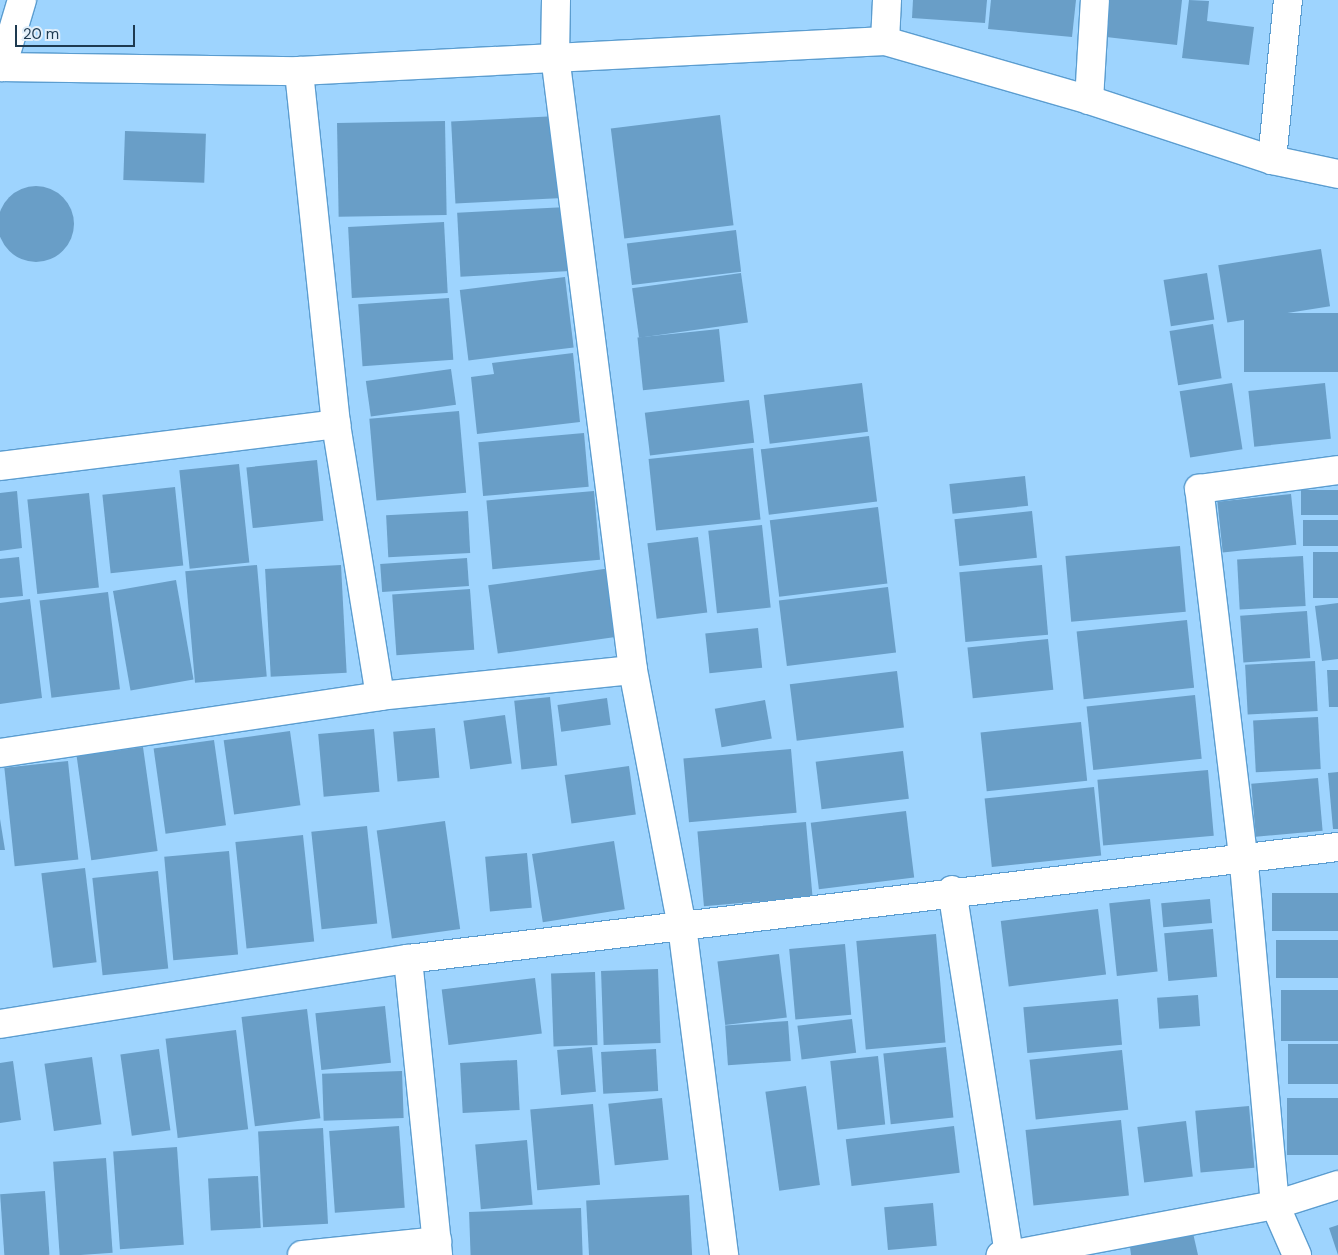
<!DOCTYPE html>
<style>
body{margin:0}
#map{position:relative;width:1338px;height:1255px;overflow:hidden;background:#9ed4fe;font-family:"DM Sans",sans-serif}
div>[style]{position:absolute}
.building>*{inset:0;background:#699ec7;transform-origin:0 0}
.round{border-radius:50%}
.roads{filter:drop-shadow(1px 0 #5b9dd0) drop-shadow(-1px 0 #5b9dd0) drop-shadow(0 1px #5b9dd0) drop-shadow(0 -1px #5b9dd0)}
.minor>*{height:28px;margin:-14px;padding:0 14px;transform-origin:14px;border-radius:14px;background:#fff}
span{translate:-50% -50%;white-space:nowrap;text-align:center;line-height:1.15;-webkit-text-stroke:4px #e2effa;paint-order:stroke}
.scale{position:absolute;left:15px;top:25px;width:120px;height:22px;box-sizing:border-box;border:2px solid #1e3a50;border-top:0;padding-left:6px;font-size:15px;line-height:18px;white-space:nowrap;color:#1e3a50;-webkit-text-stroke:4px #e2effa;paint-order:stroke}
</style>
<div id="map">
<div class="building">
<i style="clip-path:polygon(913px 0,987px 0,985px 23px,912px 18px)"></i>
<i style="clip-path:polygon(991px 0,1076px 0,1072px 37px,988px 29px)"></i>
<i style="clip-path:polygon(1110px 0,1182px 0,1177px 45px,1106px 37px)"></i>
<i style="clip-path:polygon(1189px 0,1209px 1px,1207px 21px,1254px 27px,1249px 65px,1182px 58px)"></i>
<i style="left:720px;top:115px;width:111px;height:110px;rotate:83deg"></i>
<i style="left:558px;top:116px;width:82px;height:107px;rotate:87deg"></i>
<i style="left:445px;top:121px;width:94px;height:108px;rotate:89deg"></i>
<i style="left:125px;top:131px;width:81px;height:49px;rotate:2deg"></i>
<i class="round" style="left:-2px;top:186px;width:76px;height:76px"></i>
<i style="left:567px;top:207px;width:64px;height:110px;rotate:87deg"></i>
<i style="left:444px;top:222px;width:71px;height:96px;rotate:87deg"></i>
<i style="left:736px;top:230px;width:42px;height:110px;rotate:83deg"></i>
<i style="left:1321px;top:249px;width:58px;height:104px;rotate:81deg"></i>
<i style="left:741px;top:273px;width:50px;height:110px;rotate:82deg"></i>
<i style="left:1207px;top:273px;width:47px;height:44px;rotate:81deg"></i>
<i style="left:565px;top:277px;width:71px;height:106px;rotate:83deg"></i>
<i style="left:449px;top:298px;width:62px;height:91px;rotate:86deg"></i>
<i style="left:1338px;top:313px;width:59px;height:94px;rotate:90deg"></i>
<i style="left:1213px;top:324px;width:55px;height:44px;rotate:81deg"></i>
<i style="left:719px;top:329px;width:53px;height:82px;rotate:84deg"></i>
<i style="clip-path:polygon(573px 353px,580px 422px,477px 434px,471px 377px,494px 374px,492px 363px)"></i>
<i style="left:451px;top:369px;width:36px;height:86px;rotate:82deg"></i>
<i style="left:862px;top:383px;width:49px;height:99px;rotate:83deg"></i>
<i style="left:1232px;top:383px;width:67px;height:53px;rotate:81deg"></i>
<i style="left:1325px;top:383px;width:56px;height:77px;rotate:84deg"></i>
<i style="left:749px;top:400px;width:43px;height:105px;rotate:83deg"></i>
<i style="left:459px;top:411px;width:82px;height:90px;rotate:85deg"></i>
<i style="left:584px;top:433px;width:54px;height:106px;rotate:85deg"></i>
<i style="left:869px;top:436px;width:66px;height:109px;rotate:83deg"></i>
<i style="left:753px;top:448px;width:72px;height:105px;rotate:84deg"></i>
<i style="left:317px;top:460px;width:61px;height:71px;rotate:84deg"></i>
<i style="left:239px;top:464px;width:99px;height:60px;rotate:84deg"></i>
<i style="left:1025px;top:476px;width:30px;height:76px;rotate:84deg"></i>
<i style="left:175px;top:487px;width:79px;height:73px;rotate:84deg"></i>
<i style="left:1338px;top:490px;width:25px;height:37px;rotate:90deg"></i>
<i style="clip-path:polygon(17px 491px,22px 548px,0 551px,0 493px)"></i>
<i style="left:594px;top:491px;width:69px;height:108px;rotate:85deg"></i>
<i style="left:89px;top:493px;width:95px;height:62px;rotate:84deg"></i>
<i style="left:1291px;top:494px;width:51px;height:74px;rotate:84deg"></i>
<i style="left:878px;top:507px;width:77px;height:109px;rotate:83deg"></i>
<i style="left:468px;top:511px;width:42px;height:82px;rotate:87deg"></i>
<i style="left:1032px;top:511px;width:47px;height:78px;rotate:84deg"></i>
<i style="left:1338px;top:520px;width:26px;height:35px;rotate:90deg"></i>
<i style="left:762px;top:525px;width:83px;height:54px;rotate:84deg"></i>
<i style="left:698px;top:537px;width:76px;height:51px;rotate:83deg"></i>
<i style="left:1180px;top:546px;width:66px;height:115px;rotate:85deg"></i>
<i style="left:1338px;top:552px;width:46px;height:25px;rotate:90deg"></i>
<i style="left:1303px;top:556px;width:50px;height:66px;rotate:87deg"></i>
<i style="clip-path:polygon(19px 557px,23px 596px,0 598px,0 559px)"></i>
<i style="left:467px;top:558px;width:28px;height:87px;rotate:86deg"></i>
<i style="left:257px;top:565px;width:112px;height:72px;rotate:85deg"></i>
<i style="left:341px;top:565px;width:108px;height:76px;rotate:87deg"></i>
<i style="left:1042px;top:565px;width:70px;height:83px;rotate:85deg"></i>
<i style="left:611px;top:568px;width:69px;height:124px;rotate:82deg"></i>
<i style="left:176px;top:580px;width:101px;height:64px;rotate:80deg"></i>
<i style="left:888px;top:587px;width:66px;height:110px;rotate:83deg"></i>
<i style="left:470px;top:589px;width:61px;height:78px;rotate:86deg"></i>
<i style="left:108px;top:592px;width:98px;height:69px;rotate:83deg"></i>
<i style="clip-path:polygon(30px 599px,42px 698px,0 704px,0 603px)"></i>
<i style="clip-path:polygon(1338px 603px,1338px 659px,1322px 661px,1315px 606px)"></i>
<i style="left:1307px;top:611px;width:47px;height:67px;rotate:86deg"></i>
<i style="left:1187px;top:620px;width:68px;height:111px;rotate:84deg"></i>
<i style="left:758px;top:628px;width:40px;height:53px;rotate:84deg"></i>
<i style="left:1048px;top:639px;width:51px;height:81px;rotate:84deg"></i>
<i style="left:1315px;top:661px;width:50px;height:70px;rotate:87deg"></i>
<i style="clip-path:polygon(1327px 670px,1338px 670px,1338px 707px,1329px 707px)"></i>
<i style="left:897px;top:671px;width:57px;height:108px;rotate:83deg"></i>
<i style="left:1195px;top:695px;width:64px;height:109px;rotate:84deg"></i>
<i style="left:550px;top:697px;width:69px;height:36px;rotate:84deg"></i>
<i style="left:607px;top:698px;width:27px;height:50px;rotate:82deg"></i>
<i style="left:765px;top:700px;width:39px;height:51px;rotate:80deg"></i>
<i style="left:505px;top:715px;width:49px;height:42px;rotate:82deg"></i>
<i style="left:1318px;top:717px;width:52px;height:65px;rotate:87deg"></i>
<i style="left:1081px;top:722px;width:59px;height:101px;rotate:84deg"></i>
<i style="left:435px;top:728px;width:50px;height:42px;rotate:85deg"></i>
<i style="left:374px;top:729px;width:63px;height:56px;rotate:85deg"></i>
<i style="left:290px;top:731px;width:75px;height:67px;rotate:82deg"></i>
<i style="left:214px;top:740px;width:86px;height:61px;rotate:82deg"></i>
<i style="left:143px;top:747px;width:105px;height:67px;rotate:82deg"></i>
<i style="left:791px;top:749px;width:64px;height:108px;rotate:85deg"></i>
<i style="left:903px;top:751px;width:48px;height:88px;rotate:83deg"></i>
<i style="left:68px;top:761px;width:99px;height:64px;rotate:84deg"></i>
<i style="left:629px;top:766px;width:49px;height:65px;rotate:82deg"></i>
<i style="left:1208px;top:770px;width:66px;height:111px;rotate:85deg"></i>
<i style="clip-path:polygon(1338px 772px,1338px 829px,1333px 829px,1328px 773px)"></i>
<i style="left:1318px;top:778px;width:53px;height:67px;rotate:85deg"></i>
<i style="left:1094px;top:787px;width:69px;height:110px;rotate:84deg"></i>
<i style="left:906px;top:811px;width:67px;height:96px;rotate:83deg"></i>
<i style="clip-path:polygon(0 819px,5px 850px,0 850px)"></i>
<i style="left:445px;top:821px;width:109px;height:69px;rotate:82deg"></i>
<i style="left:806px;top:822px;width:75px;height:109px;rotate:85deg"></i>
<i style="left:367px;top:826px;width:98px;height:56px;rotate:84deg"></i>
<i style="left:303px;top:835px;width:107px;height:68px;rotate:84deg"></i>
<i style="left:614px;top:841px;width:69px;height:83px;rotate:81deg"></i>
<i style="left:229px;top:851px;width:104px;height:65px;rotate:85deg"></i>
<i style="left:527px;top:853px;width:55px;height:42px;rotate:85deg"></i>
<i style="left:85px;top:868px;width:95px;height:44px;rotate:83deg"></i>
<i style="left:158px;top:871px;width:98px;height:66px;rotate:84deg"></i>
<i style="left:1338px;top:893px;width:38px;height:66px;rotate:90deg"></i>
<i style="left:1150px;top:899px;width:73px;height:41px;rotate:84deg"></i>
<i style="left:1210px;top:899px;width:24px;height:49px;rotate:85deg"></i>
<i style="left:1098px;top:909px;width:66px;height:98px;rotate:83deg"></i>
<i style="left:1213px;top:929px;width:48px;height:49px;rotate:85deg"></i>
<i style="left:936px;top:934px;width:109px;height:80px;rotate:85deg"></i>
<i style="left:1338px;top:940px;width:38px;height:62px;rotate:90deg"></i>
<i style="left:845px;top:944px;width:71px;height:56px;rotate:85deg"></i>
<i style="left:779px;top:954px;width:64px;height:62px;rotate:83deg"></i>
<i style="left:658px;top:969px;width:74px;height:57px;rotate:88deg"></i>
<i style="left:595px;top:972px;width:73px;height:44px;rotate:88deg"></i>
<i style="left:535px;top:978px;width:56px;height:94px;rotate:83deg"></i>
<i style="left:1338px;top:990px;width:51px;height:57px;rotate:90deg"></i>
<i style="left:1198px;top:995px;width:31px;height:41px;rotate:86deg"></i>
<i style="left:1118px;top:999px;width:46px;height:95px;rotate:85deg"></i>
<i style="left:385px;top:1006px;width:57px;height:70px;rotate:84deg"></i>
<i style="left:307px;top:1009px;width:110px;height:66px;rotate:83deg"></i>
<i style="left:852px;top:1019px;width:34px;height:55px;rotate:83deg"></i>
<i style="left:788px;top:1021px;width:40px;height:63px;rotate:86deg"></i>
<i style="left:236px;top:1030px;width:100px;height:71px;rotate:83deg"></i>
<i style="left:1338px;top:1044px;width:40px;height:50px;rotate:90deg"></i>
<i style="left:592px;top:1047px;width:45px;height:35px;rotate:85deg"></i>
<i style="left:946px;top:1047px;width:71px;height:63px;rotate:84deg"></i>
<i style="left:159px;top:1049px;width:82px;height:39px;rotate:82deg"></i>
<i style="left:656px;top:1049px;width:42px;height:55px;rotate:87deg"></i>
<i style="left:1122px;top:1050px;width:60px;height:93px;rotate:84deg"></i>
<i style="left:878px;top:1056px;width:69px;height:48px;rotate:84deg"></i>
<i style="left:92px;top:1057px;width:68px;height:48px;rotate:82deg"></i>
<i style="left:517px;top:1060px;width:50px;height:57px;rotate:87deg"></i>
<i style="clip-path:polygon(13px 1061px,21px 1120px,0 1123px,0 1063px)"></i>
<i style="left:402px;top:1071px;width:47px;height:80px;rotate:88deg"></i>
<i style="left:806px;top:1086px;width:100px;height:41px;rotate:82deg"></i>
<i style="left:662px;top:1098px;width:62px;height:54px;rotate:84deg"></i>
<i style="left:1338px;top:1098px;width:57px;height:51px;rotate:90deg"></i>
<i style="left:593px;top:1104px;width:81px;height:63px;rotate:85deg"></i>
<i style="left:1249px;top:1106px;width:62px;height:54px;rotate:85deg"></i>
<i style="left:1121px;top:1120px;width:76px;height:96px;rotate:84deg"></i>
<i style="left:1186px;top:1121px;width:56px;height:49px;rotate:83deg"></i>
<i style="left:399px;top:1126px;width:82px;height:70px;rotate:86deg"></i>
<i style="left:954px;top:1126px;width:47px;height:109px;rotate:83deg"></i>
<i style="left:323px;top:1128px;width:96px;height:65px;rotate:87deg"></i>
<i style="left:527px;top:1140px;width:65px;height:52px;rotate:85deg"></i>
<i style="left:177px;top:1147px;width:98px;height:64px;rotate:86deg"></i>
<i style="left:106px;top:1158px;width:95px;height:53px;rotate:86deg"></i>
<i style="left:258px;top:1176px;width:52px;height:50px;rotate:87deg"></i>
<i style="left:45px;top:1191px;width:64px;height:45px;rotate:86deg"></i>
<i style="left:689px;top:1195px;width:60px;height:103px;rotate:87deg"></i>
<i style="left:933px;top:1203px;width:43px;height:49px;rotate:85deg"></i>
<i style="left:581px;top:1208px;width:47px;height:112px;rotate:88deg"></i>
<i style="clip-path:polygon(1338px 1225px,1338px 1255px,1329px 1228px)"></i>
<i style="clip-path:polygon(1193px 1233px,1198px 1255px,1131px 1255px,1130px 1247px)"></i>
</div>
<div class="roads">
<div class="minor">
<i style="left:556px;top:0;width:56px;rotate:91deg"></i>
<i style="left:555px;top:56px;width:619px;rotate:82.76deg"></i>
<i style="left:633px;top:670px;width:261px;rotate:79.2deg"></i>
<i style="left:682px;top:926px;width:332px;rotate:82.7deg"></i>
<i style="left:885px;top:41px;width:41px;rotate:-87.2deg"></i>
<i style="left:0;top:67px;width:299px;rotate:0.8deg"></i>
<i style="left:299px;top:71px;width:587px;rotate:-2.93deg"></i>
<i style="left:885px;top:41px;width:212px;rotate:16.1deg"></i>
<i style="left:1089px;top:100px;width:193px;rotate:18.2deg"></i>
<i style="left:1272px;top:160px;width:67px;rotate:12deg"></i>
<i style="left:2px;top:67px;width:70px;rotate:-73.4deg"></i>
<i style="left:1089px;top:100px;width:100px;rotate:-86.6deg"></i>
<i style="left:1272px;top:160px;width:161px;rotate:-84.3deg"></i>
<i style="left:0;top:466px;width:339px;rotate:-7.1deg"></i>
<i style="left:336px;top:424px;width:355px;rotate:-96deg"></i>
<i style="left:380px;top:696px;width:254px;rotate:-5.9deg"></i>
<i style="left:0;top:753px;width:384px;rotate:-8.5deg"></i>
<i style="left:380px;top:696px;width:276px;rotate:-99.2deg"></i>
<i style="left:952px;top:890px;width:366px;rotate:81.1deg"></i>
<i style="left:1009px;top:1252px;width:9px;rotate:159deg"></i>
<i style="left:408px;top:959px;width:298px;rotate:84.2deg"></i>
<i style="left:0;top:1024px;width:413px;rotate:-9.1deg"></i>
<i style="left:408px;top:959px;width:937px;rotate:-6.87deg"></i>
<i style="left:302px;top:1255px;width:136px;rotate:-5.9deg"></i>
<i style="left:1010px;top:1255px;width:270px;rotate:-10.7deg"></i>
<i style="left:1275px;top:1205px;width:350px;rotate:-95.2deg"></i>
<i style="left:1243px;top:856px;width:370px;rotate:-96.8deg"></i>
<i style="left:1199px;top:489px;width:140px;rotate:-7.8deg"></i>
<i style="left:1297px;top:1255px;width:55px;rotate:-113.7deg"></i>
<i style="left:1275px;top:1205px;width:66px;rotate:-17.6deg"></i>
</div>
</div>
<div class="scale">20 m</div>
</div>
